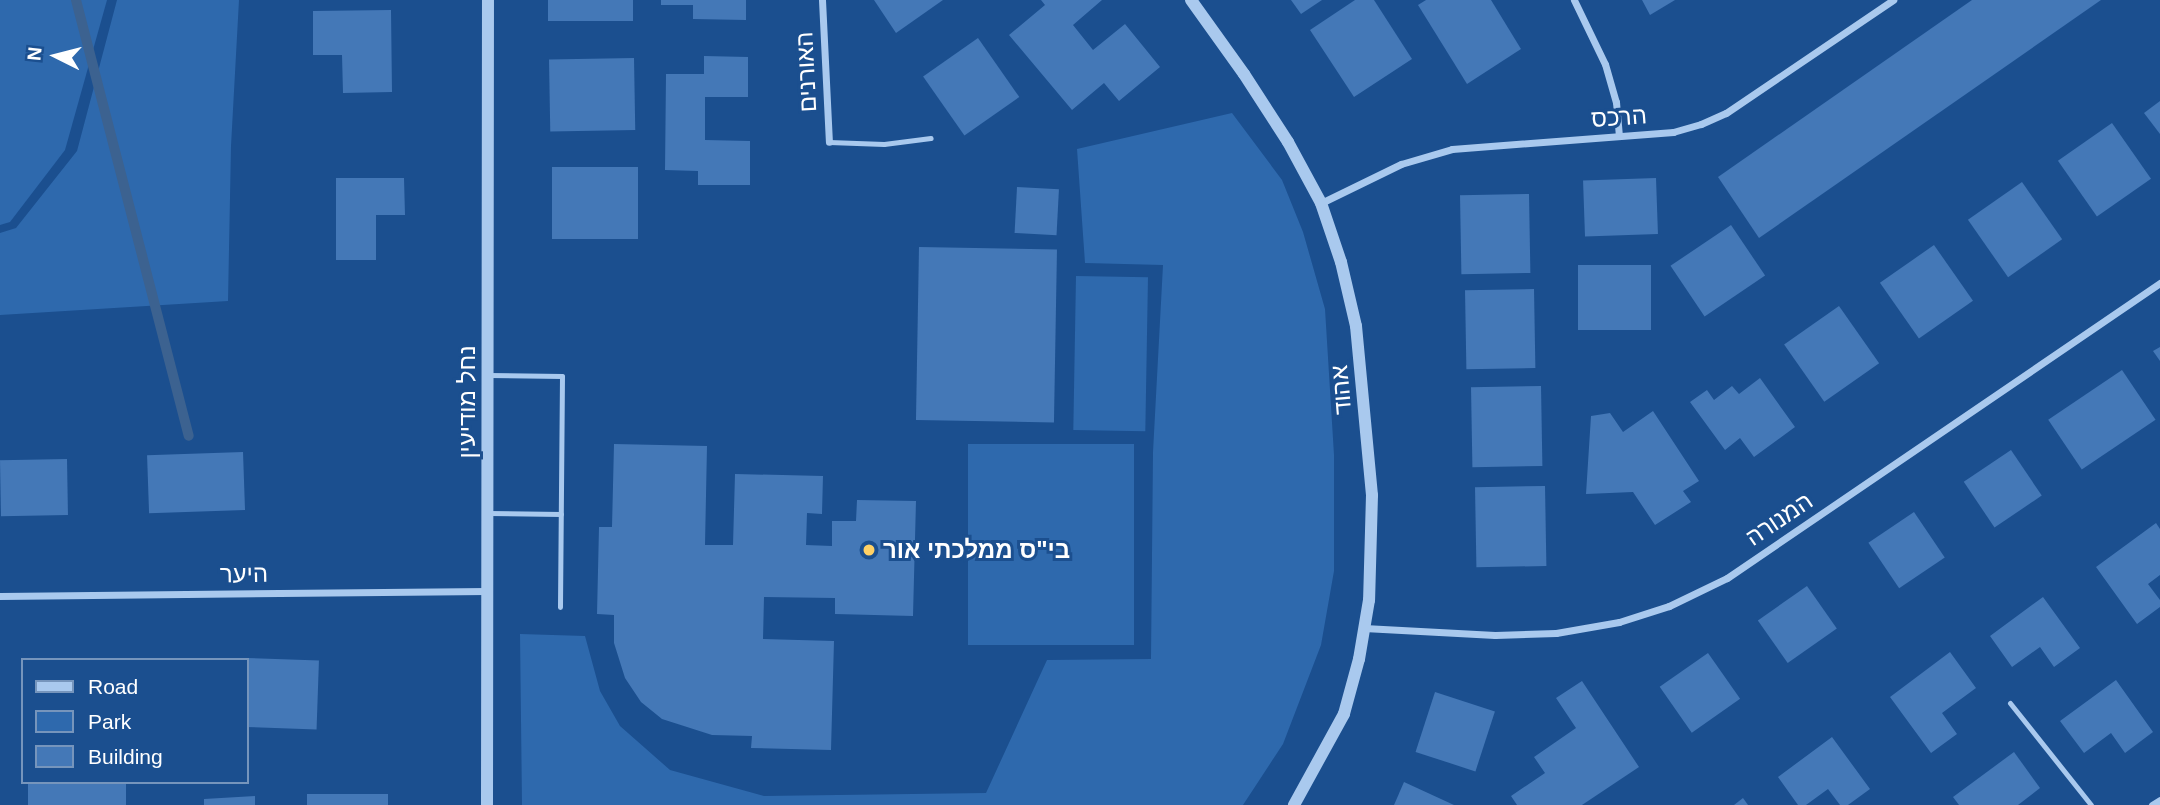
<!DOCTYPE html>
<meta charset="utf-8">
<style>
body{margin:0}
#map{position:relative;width:2160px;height:805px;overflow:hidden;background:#1b4f8f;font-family:Helvetica,"Noto Sans Hebrew",sans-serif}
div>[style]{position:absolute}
.green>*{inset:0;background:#2e69ad;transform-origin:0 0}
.stream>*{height:10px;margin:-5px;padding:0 5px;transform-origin:5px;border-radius:5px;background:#3c6290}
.building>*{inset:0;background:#4478b7;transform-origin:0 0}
.service>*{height:5px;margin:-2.5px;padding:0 2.5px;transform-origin:2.5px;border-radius:2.5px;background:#a9c9ee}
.minor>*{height:7px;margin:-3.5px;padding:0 3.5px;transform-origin:3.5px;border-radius:3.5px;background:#a9c9ee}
.tertiary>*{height:12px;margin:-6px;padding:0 6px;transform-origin:6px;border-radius:6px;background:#a9c9ee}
.dots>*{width:19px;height:19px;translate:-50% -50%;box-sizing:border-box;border:4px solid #1b4f8f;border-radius:50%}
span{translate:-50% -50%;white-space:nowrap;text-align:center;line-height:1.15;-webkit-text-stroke:6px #1b4f8f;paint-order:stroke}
.street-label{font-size:24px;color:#fff}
.poi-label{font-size:24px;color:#fff;font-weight:700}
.left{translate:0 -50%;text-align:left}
.legend{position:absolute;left:21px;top:658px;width:228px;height:126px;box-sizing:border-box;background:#1b4f8f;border:2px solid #7695bc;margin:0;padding:9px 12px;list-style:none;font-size:21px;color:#fff}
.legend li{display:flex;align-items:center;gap:14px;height:35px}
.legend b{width:35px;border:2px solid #7695bc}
.north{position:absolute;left:21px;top:21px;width:70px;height:70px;-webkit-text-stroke:5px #1b4f8f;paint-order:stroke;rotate:276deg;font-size:19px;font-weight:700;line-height:28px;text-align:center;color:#fff}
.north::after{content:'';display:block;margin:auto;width:24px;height:32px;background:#fff;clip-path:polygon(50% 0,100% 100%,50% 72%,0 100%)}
</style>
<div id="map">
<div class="green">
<i style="clip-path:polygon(0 0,107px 0,65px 150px,10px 222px,0 225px)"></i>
<i style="clip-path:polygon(117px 0,239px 0,231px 146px,228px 301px,0 315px,0 233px,16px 228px,77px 151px)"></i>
<i style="clip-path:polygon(1232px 113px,1282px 180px,1303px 232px,1325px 309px,1334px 455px,1334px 571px,1321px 645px,1283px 744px,1243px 805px,522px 805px,520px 634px,585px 636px,600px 691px,620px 726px,670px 770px,764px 796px,986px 793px,1047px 660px,1151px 659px,1153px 452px,1163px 265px,1085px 263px,1077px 149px)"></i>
<i style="left:1076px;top:276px;width:72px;height:154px;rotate:1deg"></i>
<i style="left:968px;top:444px;width:166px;height:201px"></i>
</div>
<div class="stream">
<i style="left:76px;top:0;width:450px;rotate:75.5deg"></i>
</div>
<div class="building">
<i style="left:548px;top:0;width:85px;height:21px"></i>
<i style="clip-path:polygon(661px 0,746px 0,746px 20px,693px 19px,693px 5px,661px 5px)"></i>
<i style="clip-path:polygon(874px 0,943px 0,896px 33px)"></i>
<i style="clip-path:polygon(1041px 0,1102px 0,1073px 25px,1093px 50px,1125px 24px,1160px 67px,1119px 101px,1104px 83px,1072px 110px,1009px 35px,1045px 5px)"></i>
<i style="clip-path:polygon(1291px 0,1322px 0,1301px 14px)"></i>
<i style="clip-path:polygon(1355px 0,1374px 0,1412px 59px,1354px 97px,1310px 30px)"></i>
<i style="clip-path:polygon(1426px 0,1491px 0,1521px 49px,1467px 84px,1418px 5px)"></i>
<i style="clip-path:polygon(1642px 0,1675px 0,1650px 15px)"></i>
<i style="clip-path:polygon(1972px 0,2101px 0,1759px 238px,1718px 177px)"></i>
<i style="clip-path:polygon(391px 10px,392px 92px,343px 93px,342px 55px,313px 55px,313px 11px)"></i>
<i style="left:978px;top:38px;width:72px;height:67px;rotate:55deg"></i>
<i style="clip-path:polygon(704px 56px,748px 57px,748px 97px,705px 97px,705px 140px,750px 141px,750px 185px,698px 185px,698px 171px,665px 170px,666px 74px,704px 74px)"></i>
<i style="left:634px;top:58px;width:72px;height:85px;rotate:89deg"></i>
<i style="clip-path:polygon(2160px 101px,2160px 134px,2144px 113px)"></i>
<i style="left:2112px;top:123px;width:68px;height:66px;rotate:55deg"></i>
<i style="left:638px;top:167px;width:72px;height:86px;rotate:90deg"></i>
<i style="clip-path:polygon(336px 178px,404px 178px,405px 215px,376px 215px,376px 260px,336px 260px)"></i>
<i style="left:1656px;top:178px;width:56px;height:73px;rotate:88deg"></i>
<i style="left:2022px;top:182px;width:70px;height:66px;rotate:55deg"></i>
<i style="left:1017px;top:187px;width:42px;height:46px;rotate:3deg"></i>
<i style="left:1529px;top:194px;width:79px;height:69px;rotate:89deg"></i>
<i style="left:1731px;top:225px;width:61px;height:73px;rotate:56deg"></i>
<i style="left:1934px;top:245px;width:68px;height:66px;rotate:55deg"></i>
<i style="left:919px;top:247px;width:138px;height:173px;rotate:1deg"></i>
<i style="left:1651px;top:265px;width:65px;height:73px;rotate:90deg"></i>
<i style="left:1534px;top:289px;width:79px;height:69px;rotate:89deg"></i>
<i style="left:1839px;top:306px;width:70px;height:67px;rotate:55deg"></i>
<i style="clip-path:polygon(2160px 347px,2160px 361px,2153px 351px)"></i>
<i style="left:2122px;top:370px;width:60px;height:89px;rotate:56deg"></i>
<i style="clip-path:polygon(1760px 378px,1795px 427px,1754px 457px,1740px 438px,1725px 450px,1690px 402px,1707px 390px,1714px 400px,1732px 386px,1739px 394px)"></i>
<i style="left:1541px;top:386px;width:80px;height:70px;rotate:89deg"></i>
<i style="clip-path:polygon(1653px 411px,1699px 481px,1683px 491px,1691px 502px,1655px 525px,1633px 492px,1586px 494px,1591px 416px,1610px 413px,1623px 432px)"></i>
<i style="clip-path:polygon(614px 444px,707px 446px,705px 545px,733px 545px,735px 474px,823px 476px,822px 514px,807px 513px,806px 545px,832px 546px,832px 521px,856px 521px,857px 500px,916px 501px,913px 616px,835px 614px,835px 598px,764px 597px,763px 639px,834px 641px,831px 750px,751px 748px,752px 736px,712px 735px,662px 719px,641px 702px,625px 678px,614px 643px,614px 615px,597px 614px,599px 527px,612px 527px)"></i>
<i style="left:2011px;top:450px;width:55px;height:57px;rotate:56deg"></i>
<i style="left:243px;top:452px;width:58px;height:96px;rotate:88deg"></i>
<i style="left:67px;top:459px;width:56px;height:67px;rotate:89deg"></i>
<i style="left:1545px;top:486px;width:80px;height:70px;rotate:89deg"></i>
<i style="left:1914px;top:512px;width:55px;height:55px;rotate:56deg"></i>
<i style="clip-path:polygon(2156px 523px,2160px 529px,2160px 575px,2148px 584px,2160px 600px,2160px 607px,2137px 624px,2096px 567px)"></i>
<i style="left:1807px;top:586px;width:52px;height:60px;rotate:55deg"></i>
<i style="clip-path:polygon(2043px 597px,2080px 648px,2054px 667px,2040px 647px,2012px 667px,1990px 636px)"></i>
<i style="clip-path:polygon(1950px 652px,1976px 688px,1942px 713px,1957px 734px,1931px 753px,1890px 697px)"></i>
<i style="left:1708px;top:653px;width:56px;height:59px;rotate:55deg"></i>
<i style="left:247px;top:658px;width:72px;height:69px;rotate:2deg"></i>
<i style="clip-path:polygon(2116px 680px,2153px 732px,2125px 753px,2111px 733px,2084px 753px,2060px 721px)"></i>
<i style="clip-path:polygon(1582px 681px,1639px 767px,1582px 805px,1517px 805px,1511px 796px,1545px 773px,1534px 757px,1576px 728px,1556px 698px)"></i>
<i style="left:1435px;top:692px;width:63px;height:63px;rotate:18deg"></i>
<i style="clip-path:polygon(1832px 737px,1870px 789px,1848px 805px,1840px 805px,1828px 789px,1806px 805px,1798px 805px,1778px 777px)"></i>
<i style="clip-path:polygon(2014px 752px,2040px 788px,2018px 805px,1959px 805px,1953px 797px)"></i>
<i style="left:28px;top:782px;width:98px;height:23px"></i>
<i style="clip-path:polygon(1404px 782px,1454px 805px,1394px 805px)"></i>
<i style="left:307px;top:794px;width:81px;height:11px"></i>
<i style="clip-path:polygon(255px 796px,255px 805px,204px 805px,204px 799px)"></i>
<i style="clip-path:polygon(1743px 798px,1748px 805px,1734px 805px)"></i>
</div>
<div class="service">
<i style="left:829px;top:142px;width:55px;rotate:2.1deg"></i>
<i style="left:884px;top:144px;width:47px;rotate:-7.3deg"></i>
<i style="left:488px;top:375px;width:74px;rotate:0.8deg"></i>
<i style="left:562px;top:376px;width:231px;rotate:90.5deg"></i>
<i style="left:488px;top:513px;width:73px;rotate:0.8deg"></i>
<i style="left:2010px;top:703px;width:130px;rotate:51.5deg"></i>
</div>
<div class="minor">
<i style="left:822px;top:0;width:142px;rotate:87.2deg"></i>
<i style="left:1574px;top:0;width:71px;rotate:64.2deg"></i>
<i style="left:1605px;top:64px;width:40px;rotate:74deg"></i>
<i style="left:1616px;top:102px;width:34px;rotate:85deg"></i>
<i style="left:1321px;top:203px;width:89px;rotate:-26deg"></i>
<i style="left:1401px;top:164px;width:53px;rotate:-16.4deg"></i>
<i style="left:1452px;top:149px;width:222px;rotate:-4.4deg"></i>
<i style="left:1673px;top:132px;width:29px;rotate:-16deg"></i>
<i style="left:1701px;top:124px;width:27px;rotate:-24deg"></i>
<i style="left:1726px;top:113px;width:202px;rotate:-34.1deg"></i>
<i style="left:0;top:596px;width:487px;rotate:-0.6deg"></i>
<i style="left:1364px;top:628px;width:131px;rotate:3.1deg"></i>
<i style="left:1495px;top:635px;width:61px;rotate:-1.9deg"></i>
<i style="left:1556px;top:633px;width:64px;rotate:-9.9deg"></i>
<i style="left:1619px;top:622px;width:52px;rotate:-17.7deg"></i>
<i style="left:1669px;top:606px;width:64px;rotate:-25.8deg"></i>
<i style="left:1727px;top:578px;width:524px;rotate:-34.27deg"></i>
<i style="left:2152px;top:805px;width:9px;rotate:-32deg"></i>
</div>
<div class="tertiary">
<i style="left:1191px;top:0;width:91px;rotate:54.4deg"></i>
<i style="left:1244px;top:74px;width:81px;rotate:57.1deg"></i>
<i style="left:1288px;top:142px;width:69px;rotate:61.6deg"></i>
<i style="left:1321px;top:203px;width:62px;rotate:71.3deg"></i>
<i style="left:1341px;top:262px;width:66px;rotate:76.8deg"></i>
<i style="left:1356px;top:326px;width:170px;rotate:84.6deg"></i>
<i style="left:1372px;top:495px;width:105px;rotate:91.6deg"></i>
<i style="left:1369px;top:600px;width:60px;rotate:99.6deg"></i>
<i style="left:1359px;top:659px;width:57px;rotate:105.3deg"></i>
<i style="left:1344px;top:714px;width:104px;rotate:118.8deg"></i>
<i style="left:487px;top:805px;width:805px;rotate:-89.93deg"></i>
</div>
<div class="dots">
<i style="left:869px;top:550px;background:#ffd166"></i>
</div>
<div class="street-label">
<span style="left:806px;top:72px;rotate:-93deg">האורנים</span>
<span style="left:1619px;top:117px;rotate:-4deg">הרכס</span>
<span style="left:1341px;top:390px;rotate:-95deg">אהוד</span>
<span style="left:467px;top:402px;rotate:-90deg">נחל מודיעין</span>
<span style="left:1779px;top:519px;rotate:-34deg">המנורה</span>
<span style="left:244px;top:574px;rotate:-1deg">היער</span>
</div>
<div class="poi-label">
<span class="left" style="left:883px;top:550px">בי"ס ממלכתי אור</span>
</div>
<ul class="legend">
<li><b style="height:9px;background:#a9c9ee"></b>Road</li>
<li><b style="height:19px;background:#2e69ad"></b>Park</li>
<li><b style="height:19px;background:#4478b7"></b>Building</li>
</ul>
<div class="north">N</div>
</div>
